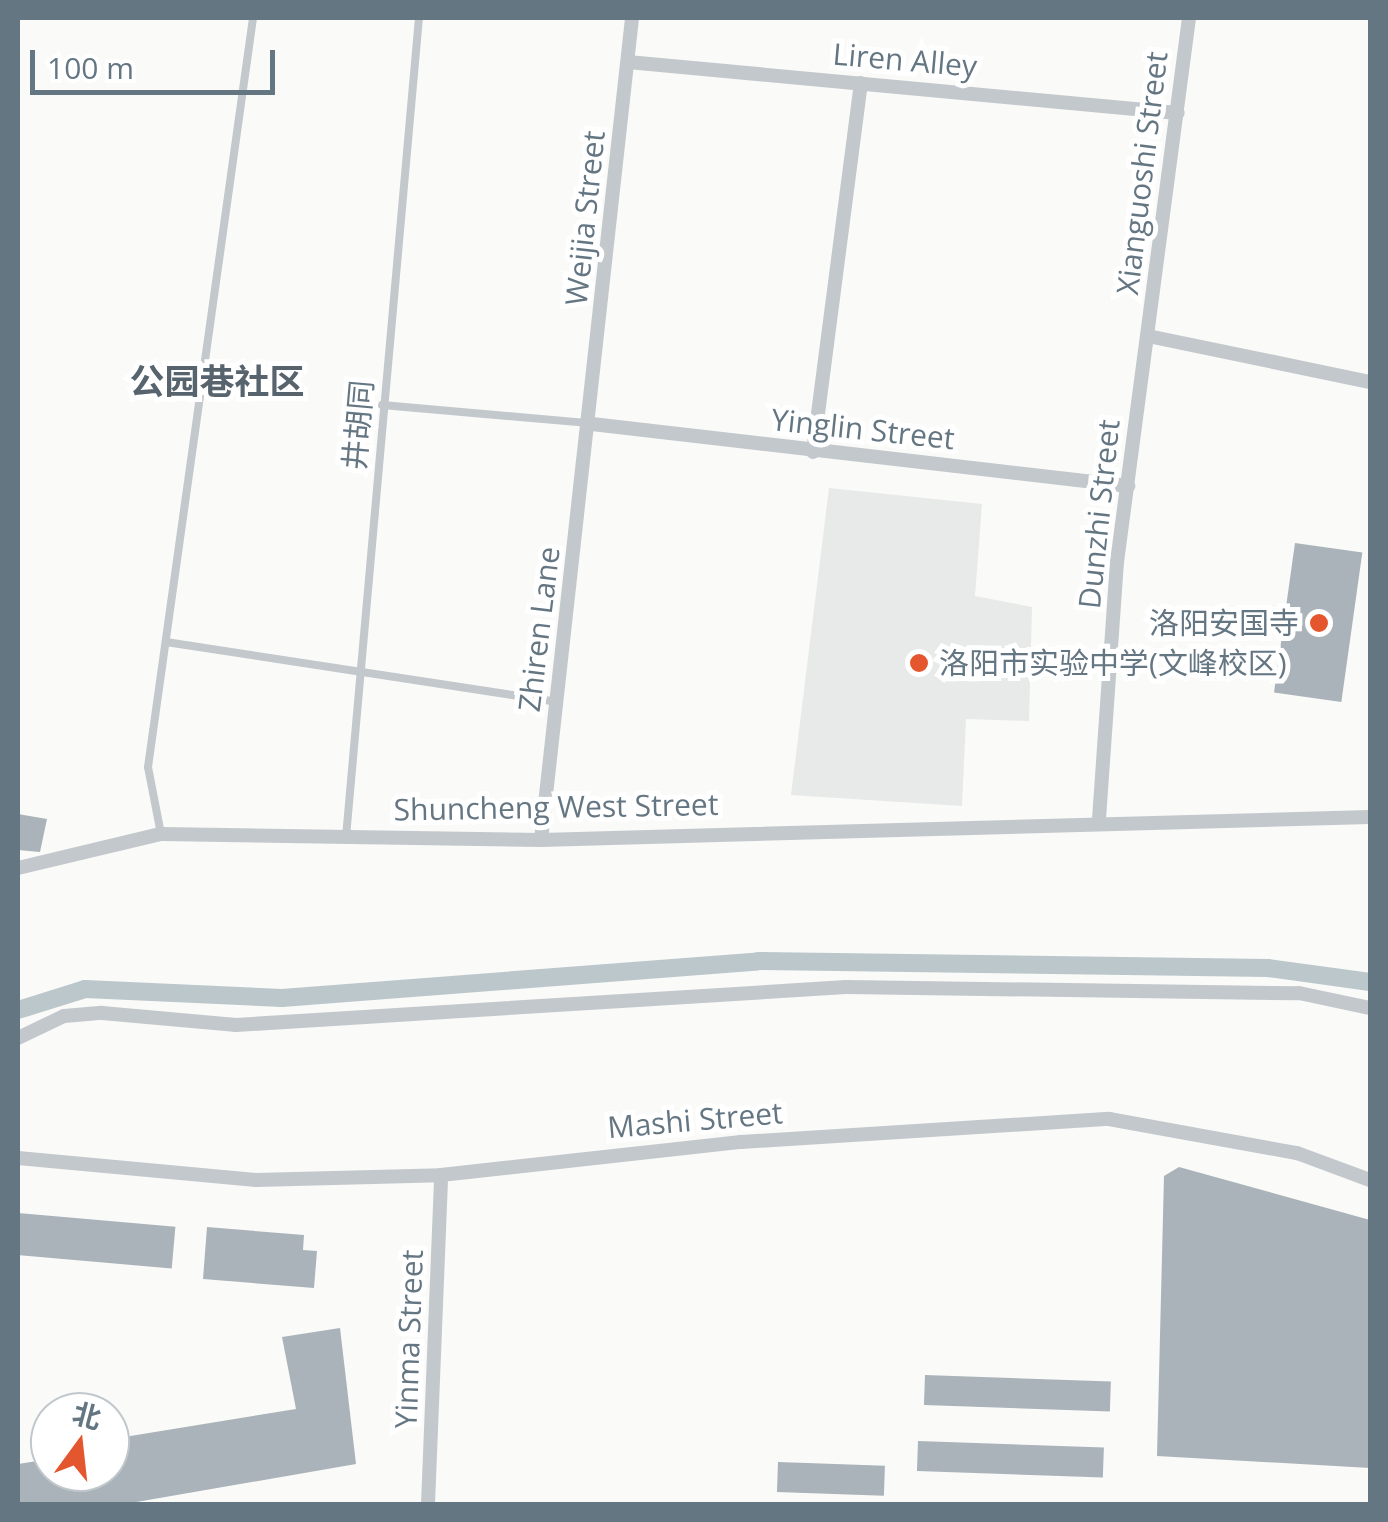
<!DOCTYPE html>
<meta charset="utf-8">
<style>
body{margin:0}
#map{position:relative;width:1388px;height:1522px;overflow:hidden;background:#fafaf8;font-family:"Open Sans","Noto Sans SC",sans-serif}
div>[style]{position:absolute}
.built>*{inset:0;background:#e8e9e9}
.canal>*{height:18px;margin:-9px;padding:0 9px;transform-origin:9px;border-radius:9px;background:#bbc7cb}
.building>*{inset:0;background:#aab3b9;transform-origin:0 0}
.lane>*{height:8px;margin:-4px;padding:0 4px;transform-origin:4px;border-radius:4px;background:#c3c8cc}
.street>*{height:14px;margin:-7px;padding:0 7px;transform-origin:7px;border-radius:7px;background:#c3c8cc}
.dots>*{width:28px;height:28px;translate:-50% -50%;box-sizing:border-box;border:5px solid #fff;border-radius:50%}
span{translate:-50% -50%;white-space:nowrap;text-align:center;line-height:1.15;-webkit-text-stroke:10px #fff;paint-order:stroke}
.street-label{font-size:30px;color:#657683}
.poi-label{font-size:30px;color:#657683}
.right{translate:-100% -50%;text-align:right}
.left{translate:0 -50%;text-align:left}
.quarter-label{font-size:35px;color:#57646e;font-weight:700}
.frame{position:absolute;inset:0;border:20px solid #657683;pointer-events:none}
.north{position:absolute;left:30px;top:1392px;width:100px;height:100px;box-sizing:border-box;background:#fff;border:2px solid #c1c8cd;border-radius:50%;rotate:15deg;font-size:28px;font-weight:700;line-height:40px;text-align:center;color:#657683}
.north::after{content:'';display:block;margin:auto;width:35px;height:45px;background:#e4572e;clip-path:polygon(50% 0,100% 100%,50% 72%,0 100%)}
.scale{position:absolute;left:30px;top:50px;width:245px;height:45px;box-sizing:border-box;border:5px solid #657683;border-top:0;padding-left:12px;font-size:30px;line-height:35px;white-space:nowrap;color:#657683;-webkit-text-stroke:8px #fff;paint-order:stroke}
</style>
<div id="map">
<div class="built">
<i style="clip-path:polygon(829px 488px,982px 504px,975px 596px,1032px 607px,1029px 721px,966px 719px,962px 806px,791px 795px)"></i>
</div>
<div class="canal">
<i style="left:18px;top:1010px;width:70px;rotate:-17.4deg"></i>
<i style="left:85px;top:989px;width:197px;rotate:2.6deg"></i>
<i style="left:282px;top:998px;width:477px;rotate:-4.4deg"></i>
<i style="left:758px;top:961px;width:510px;rotate:0.79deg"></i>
<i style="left:1268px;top:968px;width:103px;rotate:7.8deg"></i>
</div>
<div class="building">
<i style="left:1295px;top:543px;width:68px;height:151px;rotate:8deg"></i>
<i style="clip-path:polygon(18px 814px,47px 819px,40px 852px,18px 850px)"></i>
<i style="clip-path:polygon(1179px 1167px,1370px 1220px,1370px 1468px,1157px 1456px,1164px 1176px)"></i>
<i style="left:18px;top:1213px;width:158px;height:42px;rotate:5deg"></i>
<i style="clip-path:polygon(207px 1227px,304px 1235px,303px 1250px,317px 1251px,314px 1288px,203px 1279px)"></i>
<i style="clip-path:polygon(340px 1328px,356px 1464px,125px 1504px,18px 1504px,18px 1464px,50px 1459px,50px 1472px,118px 1472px,112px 1439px,296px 1409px,282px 1337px)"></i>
<i style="left:925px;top:1375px;width:186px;height:30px;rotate:2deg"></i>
<i style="left:918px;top:1441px;width:186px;height:30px;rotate:2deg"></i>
<i style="left:778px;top:1462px;width:107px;height:30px;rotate:2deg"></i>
</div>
<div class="lane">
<i style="left:382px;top:405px;width:205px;rotate:5deg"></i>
<i style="left:166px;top:642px;width:395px;rotate:8.7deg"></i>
<i style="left:161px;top:834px;width:68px;rotate:-101deg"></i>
<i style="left:148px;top:767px;width:756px;rotate:-82.02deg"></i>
<i style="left:346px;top:837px;width:822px;rotate:-84.91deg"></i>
</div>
<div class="street">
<i style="left:628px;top:62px;width:552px;rotate:5.3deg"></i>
<i style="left:1148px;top:336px;width:227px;rotate:11.7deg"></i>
<i style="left:592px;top:424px;width:540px;rotate:6.6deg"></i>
<i style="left:813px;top:452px;width:372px;rotate:-82.6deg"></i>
<i style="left:1099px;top:819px;width:258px;rotate:-86deg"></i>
<i style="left:1117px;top:562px;width:549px;rotate:-82.46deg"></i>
<i style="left:541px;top:840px;width:827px;rotate:-83.68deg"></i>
<i style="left:18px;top:868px;width:147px;rotate:-13.4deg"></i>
<i style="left:161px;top:834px;width:380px;rotate:0.9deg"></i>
<i style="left:541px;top:840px;width:829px;rotate:-1.59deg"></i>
<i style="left:18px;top:1038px;width:51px;rotate:-25.6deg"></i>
<i style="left:64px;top:1016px;width:38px;rotate:-5deg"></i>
<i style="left:102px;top:1013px;width:135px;rotate:5.1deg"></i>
<i style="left:236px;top:1025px;width:611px;rotate:-3.56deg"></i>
<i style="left:846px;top:987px;width:453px;rotate:0.8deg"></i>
<i style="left:1299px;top:993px;width:73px;rotate:11.9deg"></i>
<i style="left:18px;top:1158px;width:239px;rotate:5.3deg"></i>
<i style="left:256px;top:1180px;width:185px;rotate:-1.5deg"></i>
<i style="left:441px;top:1175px;width:302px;rotate:-6.3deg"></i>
<i style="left:741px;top:1142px;width:369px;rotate:-3.6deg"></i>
<i style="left:1109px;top:1119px;width:191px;rotate:10.3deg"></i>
<i style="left:1297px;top:1153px;width:78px;rotate:20.3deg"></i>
<i style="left:428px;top:1504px;width:329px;rotate:-87.7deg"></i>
</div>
<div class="dots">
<i style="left:1319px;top:623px;background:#e4572e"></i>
<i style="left:919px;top:663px;background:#e4572e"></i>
</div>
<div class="street-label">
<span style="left:905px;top:60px;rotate:5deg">Liren Alley</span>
<span style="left:1142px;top:173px;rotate:-83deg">Xianguoshi Street</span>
<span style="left:585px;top:218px;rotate:-84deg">Weijia Street</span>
<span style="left:358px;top:425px;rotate:-85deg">井胡同</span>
<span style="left:863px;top:429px;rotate:6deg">Yinglin Street</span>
<span style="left:1099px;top:514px;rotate:-84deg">Dunzhi Street</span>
<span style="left:539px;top:629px;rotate:-83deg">Zhiren Lane</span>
<span style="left:556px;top:807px;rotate:-1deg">Shuncheng West Street</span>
<span style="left:695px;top:1120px;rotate:-5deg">Mashi Street</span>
<span style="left:409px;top:1339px;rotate:-88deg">Yinma Street</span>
</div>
<div class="poi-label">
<span class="right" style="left:1299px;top:623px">洛阳安国寺</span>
<span class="left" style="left:939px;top:663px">洛阳市实验中学(文峰校区)</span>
</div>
<div class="quarter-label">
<span style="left:217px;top:381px">公园巷社区</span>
</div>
<div class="frame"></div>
<div class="north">北</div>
<div class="scale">100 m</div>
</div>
